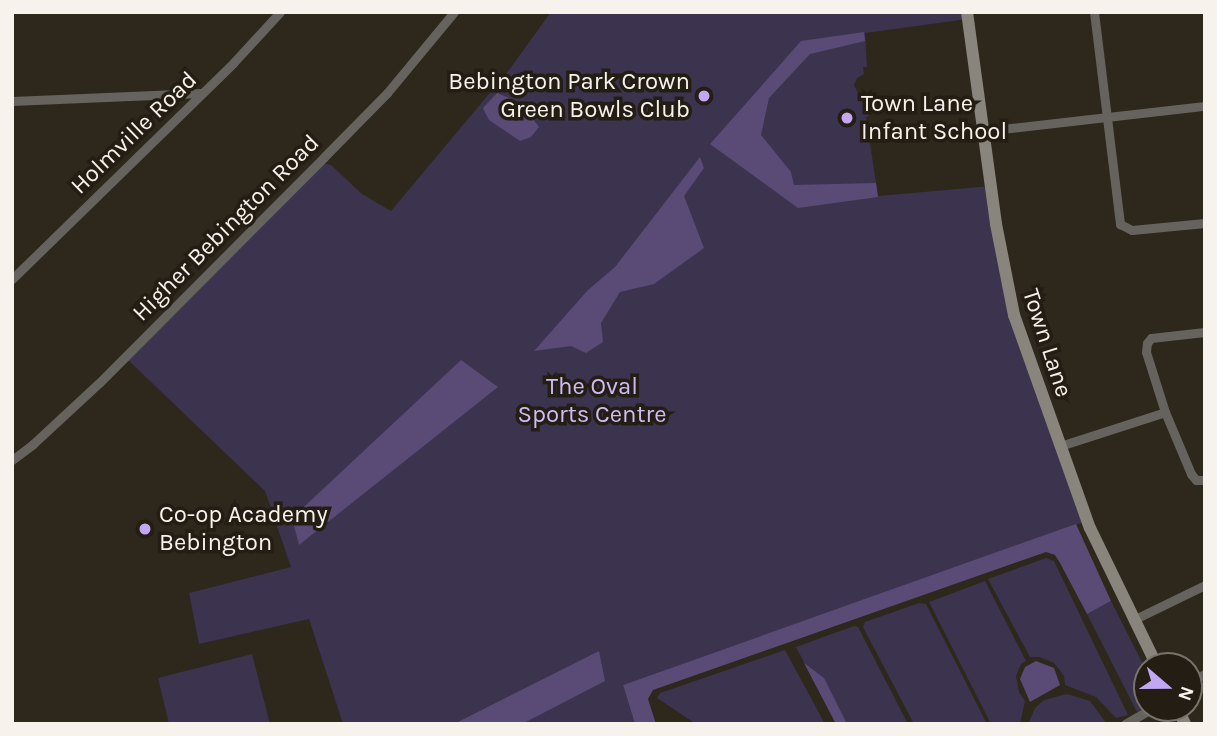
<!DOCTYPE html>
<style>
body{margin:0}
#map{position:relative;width:1217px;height:736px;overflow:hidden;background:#2d271c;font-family:Karla,sans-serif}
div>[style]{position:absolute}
.green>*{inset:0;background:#3c334e}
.forest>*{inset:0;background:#5a4a76}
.street>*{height:9px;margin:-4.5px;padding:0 4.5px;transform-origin:4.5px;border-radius:4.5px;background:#66635e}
.secondary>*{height:12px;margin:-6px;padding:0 6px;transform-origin:6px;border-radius:6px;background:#89857c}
.dots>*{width:19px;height:19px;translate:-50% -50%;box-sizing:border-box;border:4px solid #231d13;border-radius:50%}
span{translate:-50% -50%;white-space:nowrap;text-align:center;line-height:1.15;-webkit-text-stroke:7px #231d13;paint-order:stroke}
.poi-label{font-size:24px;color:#f7f3ec}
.right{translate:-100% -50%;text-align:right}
.left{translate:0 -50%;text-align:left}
.street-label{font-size:24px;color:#f7f3ec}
.park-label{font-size:24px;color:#cebbf5}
.frame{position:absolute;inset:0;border:14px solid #f7f3ec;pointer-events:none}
.north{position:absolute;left:1133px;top:652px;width:70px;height:70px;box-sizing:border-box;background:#231d13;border:2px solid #78736a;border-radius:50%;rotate:110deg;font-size:19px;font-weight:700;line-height:28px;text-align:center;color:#f7f3ec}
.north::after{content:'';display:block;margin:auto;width:24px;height:32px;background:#c2a8f3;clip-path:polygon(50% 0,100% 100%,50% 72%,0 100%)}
</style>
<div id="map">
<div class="green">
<i style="clip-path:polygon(551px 12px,967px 12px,968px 19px,865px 33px,867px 67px,863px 67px,864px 74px,857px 78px,854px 85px,859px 95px,867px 97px,869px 116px,866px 117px,878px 196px,991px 186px,1007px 285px,1087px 521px,623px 685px,635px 724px,343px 724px,309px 619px,199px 644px,189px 593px,291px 567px,265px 491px,125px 357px,319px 162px,331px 165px,362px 194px,391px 211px,509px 70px)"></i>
<i style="clip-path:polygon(1046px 558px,1054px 561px,1128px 715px,1116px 718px,1096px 697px,1065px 685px,1064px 676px,1054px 663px,1039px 657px,1030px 657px,988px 579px)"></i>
<i style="clip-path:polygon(985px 581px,1026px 661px,1021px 664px,1016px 676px,1019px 692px,1025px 701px,1020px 724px,991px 724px,929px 602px)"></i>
<i style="clip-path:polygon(1111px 601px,1147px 672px,1147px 707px,1137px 712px,1087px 614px)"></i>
<i style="clip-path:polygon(919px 603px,926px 604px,987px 724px,914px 724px,863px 627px,865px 622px)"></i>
<i style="clip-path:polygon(854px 626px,858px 627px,908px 724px,836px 724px,796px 647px)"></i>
<i style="clip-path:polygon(785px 650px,825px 724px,696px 724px,657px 698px,660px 693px)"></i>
<i style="clip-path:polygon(252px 654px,270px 724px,169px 724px,158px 678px)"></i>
<i style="clip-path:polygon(1067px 694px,1090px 701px,1107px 724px,1028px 724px,1035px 708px,1044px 700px)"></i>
</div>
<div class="forest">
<i style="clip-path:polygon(864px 32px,865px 41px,810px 54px,769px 98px,761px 135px,791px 172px,794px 185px,876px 183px,878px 197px,798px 208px,710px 144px,801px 41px)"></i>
<i style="clip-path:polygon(497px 93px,514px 100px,517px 114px,532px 118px,539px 127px,531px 137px,520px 141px,489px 120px,483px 108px)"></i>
<i style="clip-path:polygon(700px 157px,704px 168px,684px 196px,704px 248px,654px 284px,620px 292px,601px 323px,603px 342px,586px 353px,571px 346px,534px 351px,587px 291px,615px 267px)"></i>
<i style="clip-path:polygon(461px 360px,498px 387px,299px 545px,292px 518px)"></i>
<i style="clip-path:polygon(1076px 524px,1111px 601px,1087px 614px,1060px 563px,1055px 555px,1046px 552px,653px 690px,648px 699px,656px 724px,635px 724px,623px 685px)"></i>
<i style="clip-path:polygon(599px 651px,605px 681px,522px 724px,454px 724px)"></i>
<i style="clip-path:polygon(1036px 661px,1054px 668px,1060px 685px,1030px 702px,1020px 679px,1025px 667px)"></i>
<i style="clip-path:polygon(804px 663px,824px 678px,847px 724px,836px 724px)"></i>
</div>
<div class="street">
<i style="left:1094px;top:12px;width:214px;rotate:83deg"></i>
<i style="left:1120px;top:224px;width:13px;rotate:27deg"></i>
<i style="left:1132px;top:230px;width:73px;rotate:-5.5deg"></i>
<i style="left:12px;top:101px;width:189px;rotate:-2.4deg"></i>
<i style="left:984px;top:131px;width:222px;rotate:-6.5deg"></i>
<i style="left:12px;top:279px;width:310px;rotate:-44.3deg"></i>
<i style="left:234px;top:62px;width:68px;rotate:-47.4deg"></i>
<i style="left:1165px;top:412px;width:67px;rotate:67.2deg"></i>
<i style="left:1191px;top:474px;width:8px;rotate:50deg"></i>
<i style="left:1196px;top:480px;width:9px"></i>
<i style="left:1060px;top:446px;width:110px;rotate:-17.9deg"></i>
<i style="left:1165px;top:412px;width:63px;rotate:-107.6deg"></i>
<i style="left:1146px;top:352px;width:9px;rotate:-84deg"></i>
<i style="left:1147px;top:343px;width:6px;rotate:-51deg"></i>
<i style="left:1151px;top:338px;width:54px;rotate:-6.3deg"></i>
<i style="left:12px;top:460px;width:26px;rotate:-37deg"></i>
<i style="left:33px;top:444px;width:91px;rotate:-42.8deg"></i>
<i style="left:100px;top:382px;width:317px;rotate:-45.1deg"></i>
<i style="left:324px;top:157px;width:90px;rotate:-45.5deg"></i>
<i style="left:387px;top:93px;width:105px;rotate:-50.4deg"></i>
<i style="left:1133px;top:620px;width:80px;rotate:-25.9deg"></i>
<i style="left:1189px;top:682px;width:18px;rotate:-27deg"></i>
<i style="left:1125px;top:724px;width:32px;rotate:-30deg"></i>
</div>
<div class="secondary">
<i style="left:967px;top:12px;width:214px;rotate:82.2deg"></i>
<i style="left:996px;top:224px;width:93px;rotate:78.8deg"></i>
<i style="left:1014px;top:315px;width:226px;rotate:70.4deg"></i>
<i style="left:1090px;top:528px;width:153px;rotate:64.1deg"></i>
<i style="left:1177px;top:708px;width:18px;rotate:63deg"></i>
</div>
<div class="dots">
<i style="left:704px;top:96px;background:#c2a8f3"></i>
<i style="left:847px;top:118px;background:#c2a8f3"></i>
<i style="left:145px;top:529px;background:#c2a8f3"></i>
</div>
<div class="poi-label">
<span class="right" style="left:690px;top:96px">Bebington Park Crown<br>Green Bowls Club</span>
<span class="left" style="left:861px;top:118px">Town Lane<br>Infant School</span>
<span class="left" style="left:159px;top:529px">Co-op Academy<br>Bebington</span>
</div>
<div class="street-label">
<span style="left:134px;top:133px;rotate:-44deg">Holmville Road</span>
<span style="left:226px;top:228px;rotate:-45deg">Higher Bebington Road</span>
<span style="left:1047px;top:343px;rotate:72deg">Town Lane</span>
</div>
<div class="park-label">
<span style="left:592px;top:401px">The Oval<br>Sports Centre</span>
</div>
<div class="frame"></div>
<div class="north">N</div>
</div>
